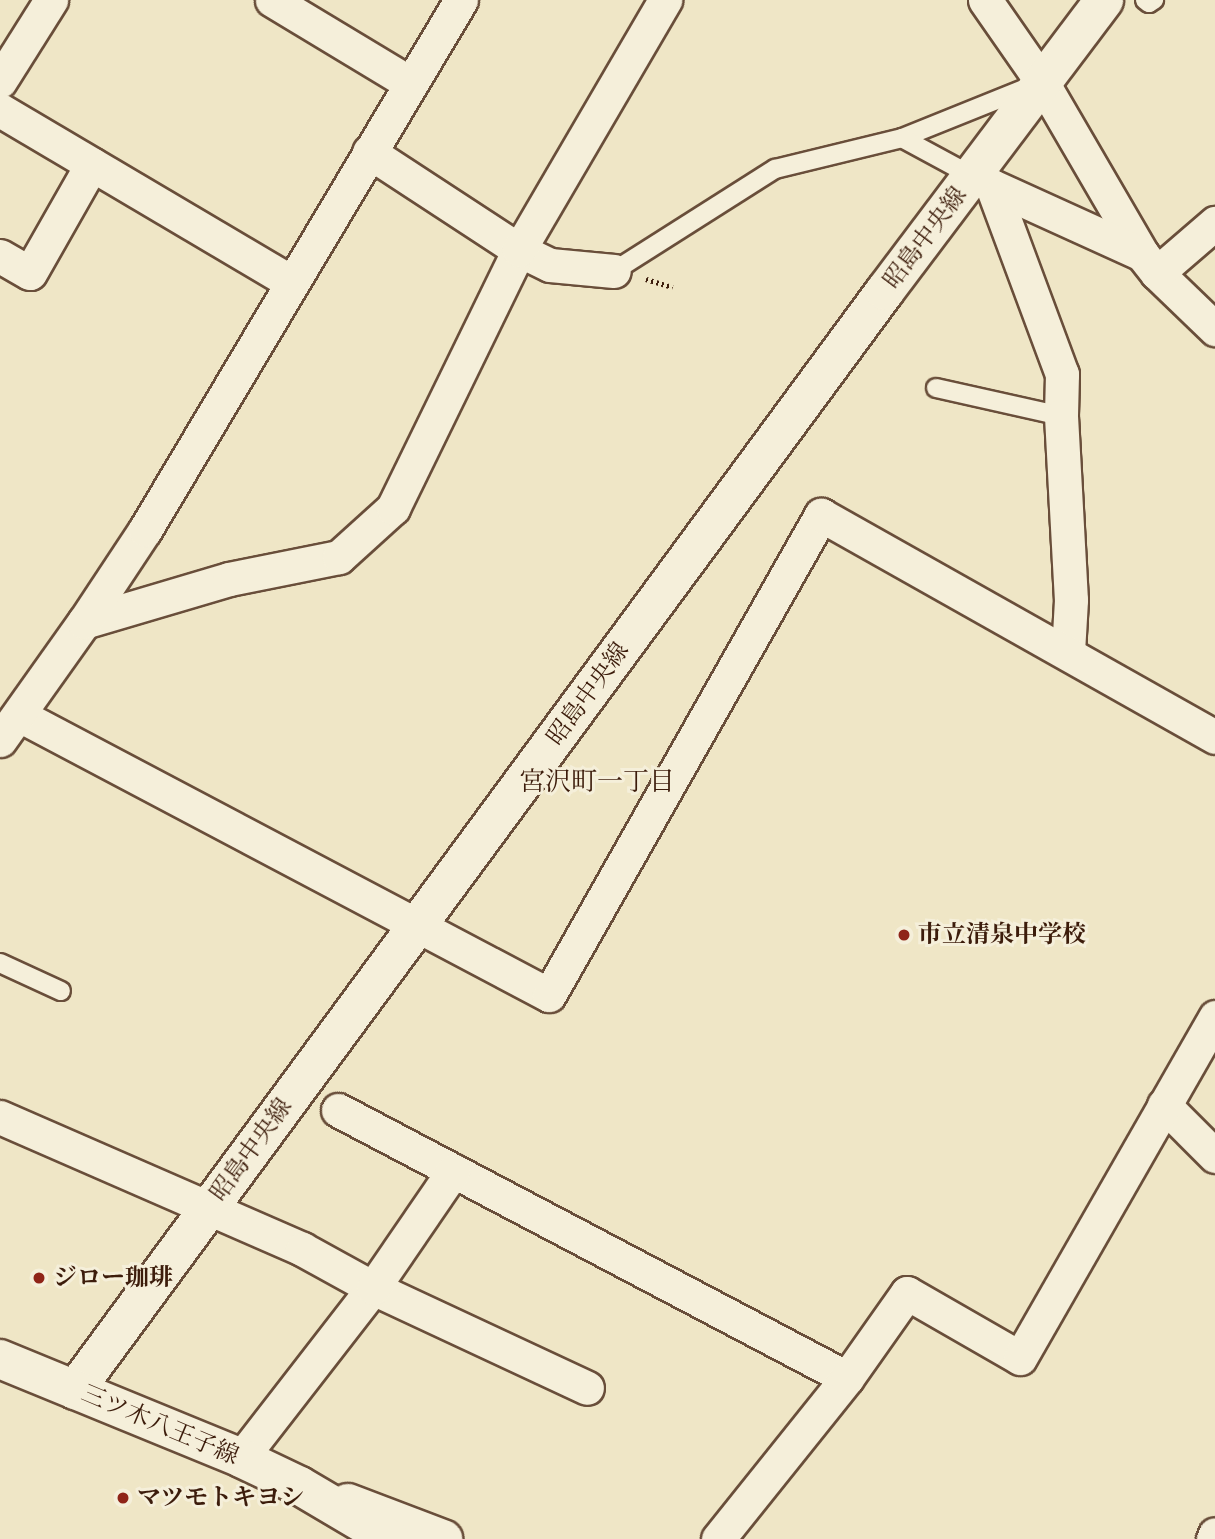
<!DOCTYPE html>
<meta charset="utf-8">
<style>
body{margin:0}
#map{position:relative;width:1215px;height:1539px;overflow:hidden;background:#efe6c6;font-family:Alegreya,"Noto Serif JP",serif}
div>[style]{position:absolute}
.path>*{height:4.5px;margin-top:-2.25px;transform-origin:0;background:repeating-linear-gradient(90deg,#3c1c0b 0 2px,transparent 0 5.5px)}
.roads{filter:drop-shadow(2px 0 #694e3a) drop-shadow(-2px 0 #694e3a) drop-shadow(0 2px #694e3a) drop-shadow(0 -2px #694e3a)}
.service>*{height:18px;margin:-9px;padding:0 9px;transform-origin:9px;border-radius:9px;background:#f5efda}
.minor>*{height:33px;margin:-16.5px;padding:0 16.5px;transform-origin:16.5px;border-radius:16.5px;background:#f5efda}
.tertiary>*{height:38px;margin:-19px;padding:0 19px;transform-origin:19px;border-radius:19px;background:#f5efda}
.secondary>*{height:38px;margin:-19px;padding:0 19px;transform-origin:19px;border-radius:19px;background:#f5efda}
.dots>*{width:19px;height:19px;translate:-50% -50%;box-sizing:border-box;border:4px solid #f5efda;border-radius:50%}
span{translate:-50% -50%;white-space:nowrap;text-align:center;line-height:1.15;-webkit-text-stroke:6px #f5efda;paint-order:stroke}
.street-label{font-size:24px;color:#3c1c0b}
.poi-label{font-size:24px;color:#3c1c0b;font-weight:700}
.left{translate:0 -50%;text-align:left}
.neighbourhood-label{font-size:26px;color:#3c1c0b}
</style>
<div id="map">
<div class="path">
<i style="left:646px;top:279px;width:28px;rotate:17deg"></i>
</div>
<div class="roads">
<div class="service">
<i style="left:1145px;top:0;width:5px;rotate:37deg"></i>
<i style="left:1149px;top:3px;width:6px;rotate:-31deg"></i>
<i style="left:902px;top:138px;width:137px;rotate:-21.9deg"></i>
<i style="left:614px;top:271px;width:191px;rotate:-32.4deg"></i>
<i style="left:775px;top:169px;width:131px;rotate:-13.7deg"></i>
<i style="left:902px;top:138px;width:82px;rotate:28.4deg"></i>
<i style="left:936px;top:388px;width:128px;rotate:12.6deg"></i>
<i style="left:0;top:963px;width:67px;rotate:24.7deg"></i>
</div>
<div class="minor">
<i style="left:272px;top:0;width:162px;rotate:31.1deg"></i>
<i style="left:985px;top:0;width:100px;rotate:55.2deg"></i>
<i style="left:1042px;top:82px;width:199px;rotate:59.8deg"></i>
<i style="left:1142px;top:254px;width:24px;rotate:52deg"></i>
<i style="left:1157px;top:273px;width:81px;rotate:44deg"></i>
<i style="left:0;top:81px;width:96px;rotate:-57.8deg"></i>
<i style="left:0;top:110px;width:338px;rotate:30.6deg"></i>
<i style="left:369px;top:152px;width:179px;rotate:33.2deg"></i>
<i style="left:519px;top:250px;width:34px;rotate:26deg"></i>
<i style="left:550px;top:265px;width:64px;rotate:5.4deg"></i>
<i style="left:992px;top:186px;width:201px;rotate:69.6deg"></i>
<i style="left:1062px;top:374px;width:42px;rotate:91.4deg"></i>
<i style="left:1061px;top:416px;width:184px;rotate:86.9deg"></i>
<i style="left:1071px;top:600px;width:52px;rotate:93.3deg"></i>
<i style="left:992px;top:186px;width:165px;rotate:24.4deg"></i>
<i style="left:0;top:256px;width:34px;rotate:30deg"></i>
<i style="left:30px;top:273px;width:125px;rotate:-60.4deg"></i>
<i style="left:1157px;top:273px;width:77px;rotate:-40.8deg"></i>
<i style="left:84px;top:622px;width:151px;rotate:-16.5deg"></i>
<i style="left:229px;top:579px;width:112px;rotate:-11.3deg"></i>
<i style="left:339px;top:557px;width:73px;rotate:-42.2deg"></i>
<i style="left:393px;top:508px;width:287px;rotate:-64deg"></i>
<i style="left:519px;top:250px;width:290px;rotate:-59.7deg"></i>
<i style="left:19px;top:715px;width:599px;rotate:27.85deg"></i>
<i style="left:549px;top:995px;width:552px;rotate:-60.46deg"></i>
<i style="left:821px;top:515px;width:452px;rotate:29.4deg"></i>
<i style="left:0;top:740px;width:145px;rotate:-54.6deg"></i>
<i style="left:84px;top:622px;width:110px;rotate:-56.5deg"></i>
<i style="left:145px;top:530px;width:617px;rotate:-59.2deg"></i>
<i style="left:1164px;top:1105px;width:72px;rotate:45deg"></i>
<i style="left:338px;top:1110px;width:575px;rotate:27.77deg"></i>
<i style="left:0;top:1117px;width:330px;rotate:23.6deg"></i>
<i style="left:302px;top:1249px;width:81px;rotate:28.8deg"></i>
<i style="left:373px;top:1288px;width:236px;rotate:25deg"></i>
<i style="left:241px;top:1458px;width:215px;rotate:-52.2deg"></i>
<i style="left:373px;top:1288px;width:142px;rotate:-55.6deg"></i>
<i style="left:718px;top:1539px;width:206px;rotate:-51.3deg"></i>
<i style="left:847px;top:1378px;width:104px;rotate:-54.8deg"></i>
<i style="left:907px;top:1293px;width:130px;rotate:29.9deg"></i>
<i style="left:1020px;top:1358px;width:393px;rotate:-60.2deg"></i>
<i style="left:1213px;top:1539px;width:5px;rotate:-68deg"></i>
</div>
<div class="tertiary">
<i style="left:75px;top:1390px;width:1365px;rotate:-53.61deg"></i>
<i style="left:885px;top:291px;width:364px;rotate:-53deg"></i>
<i style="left:348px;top:1503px;width:102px;rotate:20.8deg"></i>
</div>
<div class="secondary">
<i style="left:0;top:1359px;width:261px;rotate:22.3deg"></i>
<i style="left:241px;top:1458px;width:65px;rotate:25.4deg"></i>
<i style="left:300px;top:1486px;width:104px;rotate:30.5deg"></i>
</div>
</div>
<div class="dots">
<i style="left:904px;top:935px;background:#8f2418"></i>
<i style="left:39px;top:1278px;background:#8f2418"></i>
<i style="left:123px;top:1498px;background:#8f2418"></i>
</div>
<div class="street-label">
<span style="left:925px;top:238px;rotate:-53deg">昭島中央線</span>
<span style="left:588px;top:694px;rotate:-54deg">昭島中央線</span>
<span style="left:251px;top:1150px;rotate:-54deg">昭島中央線</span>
<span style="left:160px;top:1425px;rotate:23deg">三ツ木八王子線</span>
</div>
<div class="poi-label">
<span class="left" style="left:918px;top:935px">市立清泉中学校</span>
<span class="left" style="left:53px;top:1278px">ジロー珈琲</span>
<span class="left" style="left:137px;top:1498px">マツモトキヨシ</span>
</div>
<div class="neighbourhood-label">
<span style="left:597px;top:782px">宮沢町一丁目</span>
</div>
</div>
